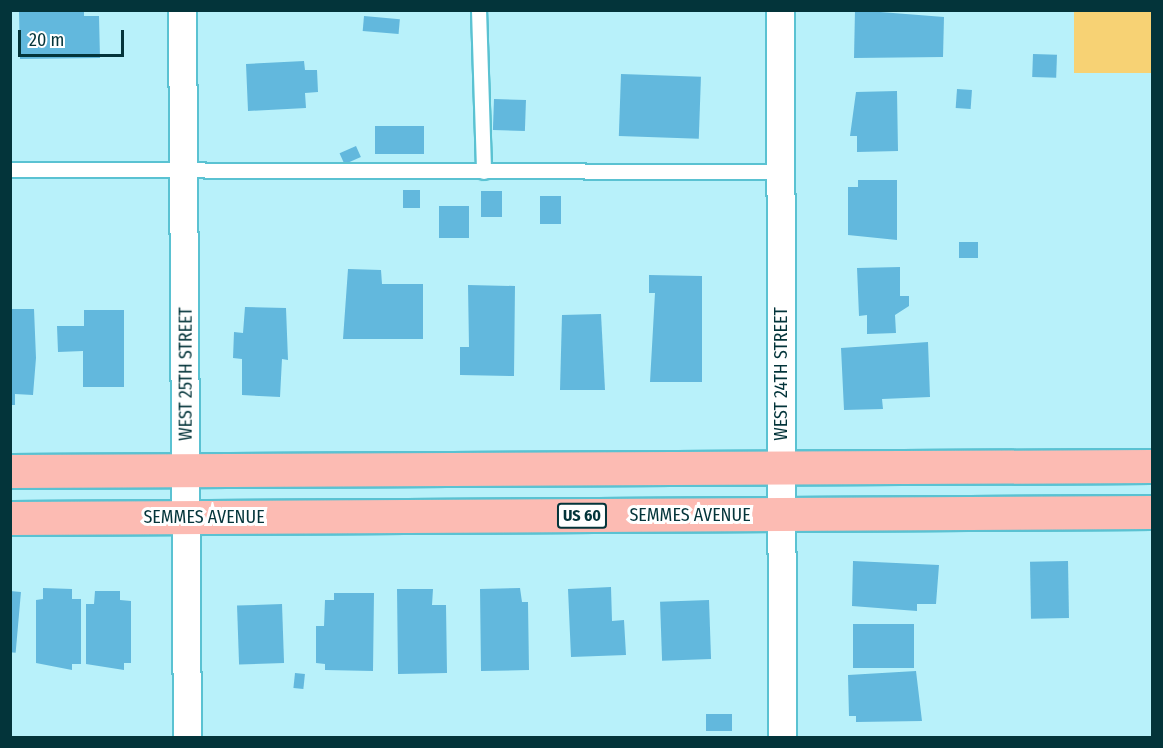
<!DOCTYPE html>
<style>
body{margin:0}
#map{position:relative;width:1163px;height:748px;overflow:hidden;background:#b8f1fa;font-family:"Fira Sans Condensed",sans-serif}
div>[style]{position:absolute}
.green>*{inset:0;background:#f7d274;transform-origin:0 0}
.building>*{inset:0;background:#62b8dd;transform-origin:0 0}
.roads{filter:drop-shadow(2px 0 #5ac2d2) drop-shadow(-2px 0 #5ac2d2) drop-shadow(0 2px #5ac2d2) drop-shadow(0 -2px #5ac2d2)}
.lane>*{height:14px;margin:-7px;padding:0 7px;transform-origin:7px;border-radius:7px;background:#fff}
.street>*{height:27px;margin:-13.5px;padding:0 13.5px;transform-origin:13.5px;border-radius:13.5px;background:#fff}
.primary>*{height:33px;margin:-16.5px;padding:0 16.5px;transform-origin:16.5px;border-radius:16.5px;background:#fcbbb3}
span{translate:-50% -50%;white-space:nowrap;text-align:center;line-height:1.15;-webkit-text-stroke:6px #fff;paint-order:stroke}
.shield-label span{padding:2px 4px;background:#fff;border:2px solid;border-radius:4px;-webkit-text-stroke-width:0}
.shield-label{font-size:16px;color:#03343a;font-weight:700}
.street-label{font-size:18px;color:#03343a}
.frame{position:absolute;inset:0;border:12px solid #03343a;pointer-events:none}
.scale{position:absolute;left:18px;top:30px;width:106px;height:27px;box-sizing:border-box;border:3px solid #03343a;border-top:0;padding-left:8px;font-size:18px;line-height:21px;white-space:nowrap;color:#03343a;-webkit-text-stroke:4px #fff;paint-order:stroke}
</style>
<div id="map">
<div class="green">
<i style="left:1074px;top:11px;width:78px;height:62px"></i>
</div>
<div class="building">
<i style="clip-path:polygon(19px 10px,84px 10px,84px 16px,99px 16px,100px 58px,20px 59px)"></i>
<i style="clip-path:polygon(855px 10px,944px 17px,943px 57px,854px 58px)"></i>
<i style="left:364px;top:16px;width:36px;height:15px;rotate:5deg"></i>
<i style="left:1033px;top:54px;width:24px;height:23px;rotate:2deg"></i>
<i style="clip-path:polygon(304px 61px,305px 70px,317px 70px,318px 92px,305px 93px,306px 108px,248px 111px,246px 64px)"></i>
<i style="left:621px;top:74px;width:80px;height:62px;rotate:2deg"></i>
<i style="left:957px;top:89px;width:15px;height:19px;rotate:4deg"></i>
<i style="clip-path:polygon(897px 91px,898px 151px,857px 152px,857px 136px,850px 136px,856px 92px)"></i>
<i style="left:494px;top:99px;width:32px;height:31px;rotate:2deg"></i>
<i style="left:375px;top:126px;width:49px;height:28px"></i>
<i style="left:356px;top:146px;width:12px;height:18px;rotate:66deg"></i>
<i style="clip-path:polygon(858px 180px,897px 180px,897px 240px,848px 235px,848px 187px,858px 187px)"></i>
<i style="left:403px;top:190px;width:17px;height:18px"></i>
<i style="left:481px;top:191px;width:21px;height:26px"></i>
<i style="left:561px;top:196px;width:28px;height:21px;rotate:90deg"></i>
<i style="left:469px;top:206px;width:32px;height:30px;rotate:90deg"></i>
<i style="left:959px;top:242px;width:19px;height:16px"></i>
<i style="clip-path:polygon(900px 267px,900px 296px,909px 296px,909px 306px,895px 315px,896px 333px,867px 334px,867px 315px,859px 316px,857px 268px)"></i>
<i style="clip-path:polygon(348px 269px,381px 270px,382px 284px,423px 284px,423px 339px,343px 339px)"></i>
<i style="clip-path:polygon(649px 275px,702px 276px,702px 382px,650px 382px,655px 293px,649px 293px)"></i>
<i style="clip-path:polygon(468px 285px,515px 286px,514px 376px,460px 375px,460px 347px,469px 347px)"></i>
<i style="clip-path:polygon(245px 307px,286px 308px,288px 360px,282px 359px,280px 397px,242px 395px,242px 359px,233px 358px,234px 332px,243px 333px)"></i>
<i style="clip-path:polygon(10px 309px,34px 309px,36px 358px,33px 395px,15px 394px,15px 405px,10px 405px)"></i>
<i style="clip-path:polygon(84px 310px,124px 310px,124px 387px,83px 387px,83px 351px,58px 352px,57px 326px,84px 326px)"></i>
<i style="clip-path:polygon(601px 314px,605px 390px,560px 390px,562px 315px)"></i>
<i style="clip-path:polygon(928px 342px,930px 397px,882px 399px,883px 409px,844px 410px,841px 348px)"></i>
<i style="clip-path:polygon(853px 561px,939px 565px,936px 604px,917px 604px,917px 611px,852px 606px)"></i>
<i style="left:1068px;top:561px;width:57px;height:38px;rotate:89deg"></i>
<i style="clip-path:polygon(611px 587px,612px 621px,624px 620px,626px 655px,571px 657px,568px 589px)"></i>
<i style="clip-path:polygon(43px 588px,72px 589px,72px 599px,81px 599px,81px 664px,72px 664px,72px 670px,36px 663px,36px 600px,43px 599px)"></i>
<i style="clip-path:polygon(520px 588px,522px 602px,528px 602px,529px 670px,481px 671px,480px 589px)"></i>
<i style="clip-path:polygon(397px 589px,433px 589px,432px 605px,446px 605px,447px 673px,398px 674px)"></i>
<i style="left:10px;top:591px;width:11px;height:61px;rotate:5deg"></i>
<i style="clip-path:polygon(95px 591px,120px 591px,120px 600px,131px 601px,131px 663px,124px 663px,124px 670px,86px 664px,86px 604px,94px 604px)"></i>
<i style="clip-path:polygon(334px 593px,374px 593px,373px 671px,325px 670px,325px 664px,316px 663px,316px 626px,324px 626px,325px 600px,334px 600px)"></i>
<i style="left:709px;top:600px;width:59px;height:49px;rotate:88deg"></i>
<i style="left:282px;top:604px;width:59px;height:45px;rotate:88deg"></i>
<i style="left:853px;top:624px;width:61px;height:44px"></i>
<i style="clip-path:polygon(916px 671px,922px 721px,856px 722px,856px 716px,849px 716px,848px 675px)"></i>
<i style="left:295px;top:673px;width:10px;height:15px;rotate:6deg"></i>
<i style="left:732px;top:714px;width:17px;height:26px;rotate:90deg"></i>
</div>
<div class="roads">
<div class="lane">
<i style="left:479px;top:10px;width:162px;rotate:88.2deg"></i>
<i style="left:10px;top:170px;width:770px;rotate:0.15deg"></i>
</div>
<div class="street">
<i style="left:182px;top:10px;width:728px;rotate:89.61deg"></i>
<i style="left:780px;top:10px;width:728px;rotate:89.84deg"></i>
</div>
<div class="primary">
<i style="left:10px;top:471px;width:1142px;rotate:-0.25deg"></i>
<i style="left:10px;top:518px;width:1142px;rotate:-0.3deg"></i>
</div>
</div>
<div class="shield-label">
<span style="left:582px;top:516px">US 60</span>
</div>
<div class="street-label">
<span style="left:186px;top:374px;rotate:-90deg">WEST 25TH STREET</span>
<span style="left:781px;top:374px;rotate:-90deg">WEST 24TH STREET</span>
<span style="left:690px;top:515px">SEMMES AVENUE</span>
<span style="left:204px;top:517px">SEMMES AVENUE</span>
</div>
<div class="frame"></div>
<div class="scale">20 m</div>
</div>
